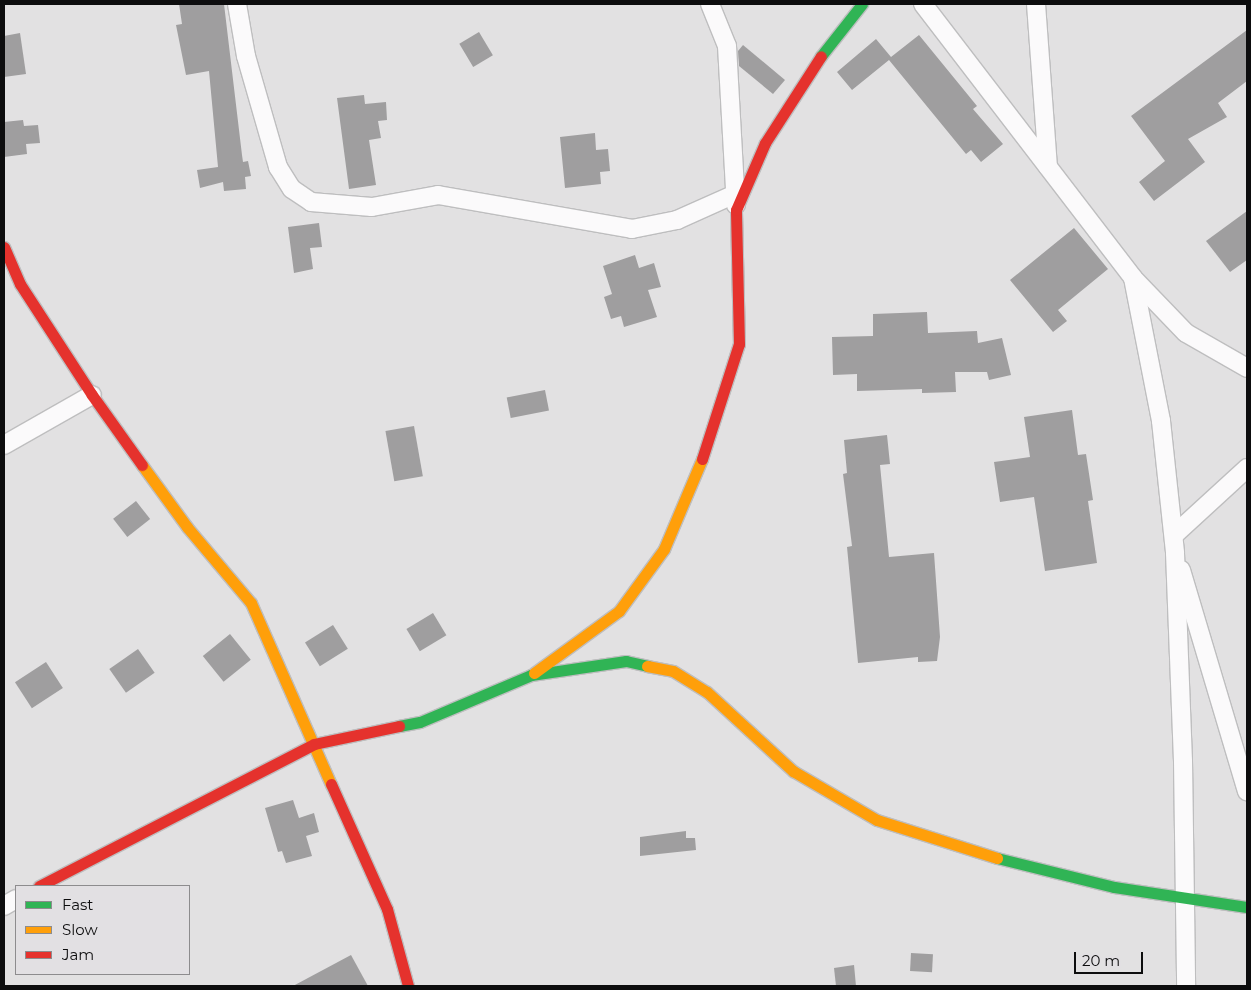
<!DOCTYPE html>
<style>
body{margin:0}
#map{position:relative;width:1251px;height:990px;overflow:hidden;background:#e2e1e2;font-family:Montserrat,sans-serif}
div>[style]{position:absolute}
.building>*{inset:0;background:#9f9e9f;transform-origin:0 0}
.roads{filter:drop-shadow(1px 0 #bebebf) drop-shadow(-1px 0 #bebebf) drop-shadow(0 1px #bebebf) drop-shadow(0 -1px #bebebf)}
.street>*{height:18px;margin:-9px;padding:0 9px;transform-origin:9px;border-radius:9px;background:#fbfafb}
.fast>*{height:11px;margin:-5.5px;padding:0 5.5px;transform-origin:5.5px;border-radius:5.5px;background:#30b455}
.slow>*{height:11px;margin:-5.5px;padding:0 5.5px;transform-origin:5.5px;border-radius:5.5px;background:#ff9f0a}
.jam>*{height:11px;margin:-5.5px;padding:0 5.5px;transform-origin:5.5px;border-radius:5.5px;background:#e5322d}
span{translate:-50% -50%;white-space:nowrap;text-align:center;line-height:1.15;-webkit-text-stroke:4.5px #e2e0e3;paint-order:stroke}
.frame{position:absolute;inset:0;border:5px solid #0d0d0e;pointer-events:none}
.legend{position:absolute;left:15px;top:885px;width:175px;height:90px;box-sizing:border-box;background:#e2e0e3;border:1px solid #8d8c8e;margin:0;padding:6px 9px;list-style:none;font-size:15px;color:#0d0d0e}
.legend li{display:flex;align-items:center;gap:10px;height:25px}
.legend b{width:25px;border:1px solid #8d8c8e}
.scale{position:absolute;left:1074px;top:952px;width:69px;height:22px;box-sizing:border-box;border:2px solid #0d0d0e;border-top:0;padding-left:6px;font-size:15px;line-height:18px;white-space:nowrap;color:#0d0d0e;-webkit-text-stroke:4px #e2e0e3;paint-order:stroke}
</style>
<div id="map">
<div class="building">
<i style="clip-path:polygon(179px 4px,224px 4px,242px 155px,243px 162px,248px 161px,251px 176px,245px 177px,246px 189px,224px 191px,223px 182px,200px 188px,197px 170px,218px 167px,209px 71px,186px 75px,176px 25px,182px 24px)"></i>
<i style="clip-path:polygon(1247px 30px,1247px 81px,1218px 103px,1227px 117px,1188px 139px,1205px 162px,1154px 201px,1139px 182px,1165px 161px,1131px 116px)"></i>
<i style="left:479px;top:32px;width:27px;height:23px;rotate:59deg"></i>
<i style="clip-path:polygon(20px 33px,26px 74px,4px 77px,4px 36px)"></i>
<i style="clip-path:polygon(919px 35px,977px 106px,973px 109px,1003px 144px,981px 162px,971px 150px,966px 154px,889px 60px,852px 90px,837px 72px,876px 39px,891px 57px)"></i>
<i style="clip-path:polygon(743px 45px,785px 80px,773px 94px,739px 66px,738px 51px)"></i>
<i style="clip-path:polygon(364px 95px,365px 104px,386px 102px,387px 120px,378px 121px,381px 138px,369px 140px,376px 185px,349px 189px,337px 98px)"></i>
<i style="clip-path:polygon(23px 120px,24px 126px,38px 125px,40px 143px,26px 144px,27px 154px,4px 157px,4px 122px)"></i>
<i style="clip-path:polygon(595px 133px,596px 150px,608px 149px,610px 171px,600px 172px,601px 184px,565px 188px,560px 137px)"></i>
<i style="clip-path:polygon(1247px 211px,1247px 260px,1230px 272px,1206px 241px)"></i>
<i style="clip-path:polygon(319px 223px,322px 247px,310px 248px,313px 269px,294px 273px,288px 227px)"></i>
<i style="clip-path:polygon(1074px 228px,1108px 269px,1058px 310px,1067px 321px,1053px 332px,1010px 280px)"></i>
<i style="clip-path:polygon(635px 255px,639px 268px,654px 263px,661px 287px,648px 290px,657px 317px,624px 327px,621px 316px,611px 319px,604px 297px,612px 294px,603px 266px)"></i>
<i style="clip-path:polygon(927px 312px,928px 333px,977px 331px,978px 343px,1002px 338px,1011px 375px,989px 380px,987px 372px,955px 372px,956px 392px,922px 393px,922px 389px,857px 391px,857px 374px,833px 375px,832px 337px,873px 336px,873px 314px)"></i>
<i style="left:545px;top:390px;width:21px;height:39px;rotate:79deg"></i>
<i style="clip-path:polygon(1072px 410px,1078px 455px,1086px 454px,1093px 500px,1088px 501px,1097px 563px,1045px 571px,1034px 497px,1000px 502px,994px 462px,1030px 457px,1024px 417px)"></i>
<i style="left:414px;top:426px;width:51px;height:29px;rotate:80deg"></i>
<i style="clip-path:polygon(887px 435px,890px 464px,880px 465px,889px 557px,934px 553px,940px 637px,937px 661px,918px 662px,918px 657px,858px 663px,847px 547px,852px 546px,843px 474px,847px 473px,844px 440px)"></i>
<i style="left:136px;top:501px;width:23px;height:29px;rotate:52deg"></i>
<i style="left:433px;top:613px;width:26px;height:31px;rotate:59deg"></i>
<i style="left:333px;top:625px;width:28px;height:33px;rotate:58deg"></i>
<i style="left:230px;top:634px;width:33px;height:35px;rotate:51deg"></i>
<i style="left:138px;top:649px;width:29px;height:35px;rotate:55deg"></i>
<i style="left:46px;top:662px;width:31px;height:37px;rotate:57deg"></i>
<i style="clip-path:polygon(293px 800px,299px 818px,314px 813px,319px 832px,306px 836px,312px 856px,286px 863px,282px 851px,278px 852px,265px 808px)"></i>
<i style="clip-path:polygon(686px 831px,686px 838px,695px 838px,696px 850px,640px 856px,640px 837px)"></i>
<i style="left:911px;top:953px;width:22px;height:18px;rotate:3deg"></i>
<i style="clip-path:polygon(351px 955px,368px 986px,293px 986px)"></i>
<i style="clip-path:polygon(854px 965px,856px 986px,836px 986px,834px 968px)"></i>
</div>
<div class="roads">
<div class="street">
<i style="left:237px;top:4px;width:53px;rotate:80.2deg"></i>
<i style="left:246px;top:56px;width:116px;rotate:73.9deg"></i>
<i style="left:278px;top:167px;width:26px;rotate:58deg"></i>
<i style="left:292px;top:189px;width:23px;rotate:34deg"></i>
<i style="left:311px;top:202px;width:61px;rotate:4.7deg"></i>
<i style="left:372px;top:207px;width:67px;rotate:-10.3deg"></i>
<i style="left:438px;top:195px;width:197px;rotate:9.9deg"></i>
<i style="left:632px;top:229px;width:46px;rotate:-11.3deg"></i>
<i style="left:677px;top:220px;width:64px;rotate:-24.1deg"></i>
<i style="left:710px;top:4px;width:45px;rotate:68deg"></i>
<i style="left:727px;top:46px;width:159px;rotate:86.8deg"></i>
<i style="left:923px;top:4px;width:345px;rotate:52.5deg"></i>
<i style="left:1133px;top:278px;width:76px;rotate:46.1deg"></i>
<i style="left:1186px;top:333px;width:70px;rotate:29.8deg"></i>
<i style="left:1036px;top:4px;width:163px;rotate:85.8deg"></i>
<i style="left:1133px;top:278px;width:146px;rotate:78.9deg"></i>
<i style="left:1161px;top:421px;width:133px;rotate:83.9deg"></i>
<i style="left:1175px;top:553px;width:208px;rotate:87.8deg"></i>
<i style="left:1183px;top:761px;width:225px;rotate:89.2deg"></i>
<i style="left:4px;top:445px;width:101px;rotate:-29.6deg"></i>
<i style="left:1174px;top:535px;width:99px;rotate:-42.5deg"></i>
<i style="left:1181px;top:570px;width:231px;rotate:73.4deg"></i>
<i style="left:4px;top:906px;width:14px;rotate:-30deg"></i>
</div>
<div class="fast">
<i style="left:821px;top:56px;width:66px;rotate:-51.7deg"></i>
<i style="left:399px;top:726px;width:21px;rotate:-11deg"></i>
<i style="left:420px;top:722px;width:121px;rotate:-22.9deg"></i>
<i style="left:531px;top:675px;width:96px;rotate:-8.4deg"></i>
<i style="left:626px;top:661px;width:22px;rotate:13deg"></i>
<i style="left:997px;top:858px;width:121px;rotate:13.9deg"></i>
<i style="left:1114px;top:887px;width:134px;rotate:8.6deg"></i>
</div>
<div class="slow">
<i style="left:142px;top:465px;width:77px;rotate:54deg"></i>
<i style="left:187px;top:527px;width:99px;rotate:49.9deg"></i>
<i style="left:251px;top:603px;width:198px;rotate:66.2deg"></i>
<i style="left:647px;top:666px;width:26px;rotate:11deg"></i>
<i style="left:673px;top:671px;width:40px;rotate:32deg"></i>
<i style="left:707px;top:692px;width:117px;rotate:42.6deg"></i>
<i style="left:793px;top:771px;width:97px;rotate:30.3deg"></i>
<i style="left:877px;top:820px;width:126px;rotate:17.6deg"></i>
<i style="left:534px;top:673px;width:105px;rotate:-36.1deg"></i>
<i style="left:619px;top:611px;width:77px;rotate:-54deg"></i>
<i style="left:664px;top:549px;width:98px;rotate:-67.1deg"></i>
</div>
<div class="jam">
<i style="left:4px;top:247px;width:40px;rotate:66.6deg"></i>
<i style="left:20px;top:284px;width:132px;rotate:57deg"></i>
<i style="left:92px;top:395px;width:86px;rotate:54.5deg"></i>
<i style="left:702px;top:459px;width:121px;rotate:-72.2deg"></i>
<i style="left:739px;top:344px;width:134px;rotate:-91.3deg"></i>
<i style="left:736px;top:210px;width:73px;rotate:-66.6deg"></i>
<i style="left:765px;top:143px;width:103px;rotate:-57.2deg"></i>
<i style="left:331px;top:784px;width:137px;rotate:65.9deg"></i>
<i style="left:387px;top:909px;width:80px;rotate:74.7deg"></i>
<i style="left:39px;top:886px;width:309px;rotate:-27.3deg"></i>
<i style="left:314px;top:744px;width:87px;rotate:-12deg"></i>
</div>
</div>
<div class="frame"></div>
<ul class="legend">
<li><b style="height:6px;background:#30b455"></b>Fast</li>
<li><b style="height:6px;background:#ff9f0a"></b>Slow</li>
<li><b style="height:6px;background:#e5322d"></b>Jam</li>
</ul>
<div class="scale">20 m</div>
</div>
